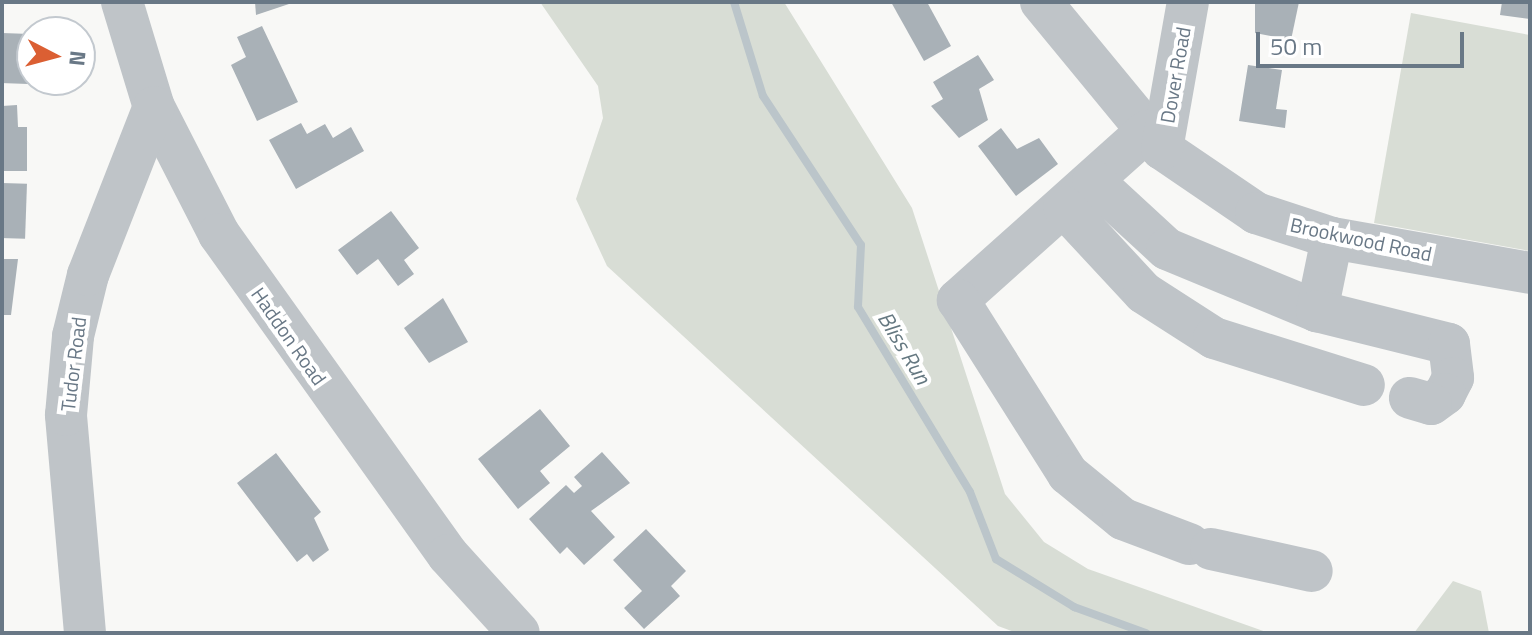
<!DOCTYPE html>
<style>
body{margin:0}
#map{position:relative;width:1532px;height:635px;overflow:hidden;background:#f8f8f6;font-family:"Titillium Web",sans-serif}
div>[style]{position:absolute}
.green>*{inset:0;background:#d8ddd5}
.stream>*{height:8px;margin:-4px;padding:0 4px;transform-origin:4px;border-radius:4px;background:#bbc5ca}
.building>*{inset:0;background:#a9b1b7;transform-origin:0 0}
.minor>*{height:42px;margin:-21px;padding:0 21px;transform-origin:21px;border-radius:21px;background:#bfc4c8}
span{translate:-50% -50%;white-space:nowrap;text-align:center;line-height:1.15;-webkit-text-stroke:8px #fff;paint-order:stroke}
.street-label{font-size:20px;color:#697886}
.water-label{font-size:22px;color:#657881;font-style:italic}
.frame{position:absolute;inset:0;border:4px solid #697886;pointer-events:none}
.north{position:absolute;left:16px;top:16px;width:80px;height:80px;box-sizing:border-box;background:#fff;border:2px solid #c3c9cf;border-radius:50%;rotate:96deg;font-size:22px;font-weight:700;line-height:32px;text-align:center;color:#697886}
.north::after{content:'';display:block;margin:auto;width:28px;height:36px;background:#db5f33;clip-path:polygon(50% 0,100% 100%,50% 72%,0 100%)}
.scale{position:absolute;left:1256px;top:32px;width:208px;height:36px;box-sizing:border-box;border:4px solid #697886;border-top:0;padding-left:10px;font-size:24px;line-height:28px;white-space:nowrap;color:#697886;-webkit-text-stroke:6px #fff;paint-order:stroke}
</style>
<div id="map">
<div class="green">
<i style="clip-path:polygon(540px 2px,784px 2px,912px 208px,1005px 494px,1044px 542px,1088px 569px,1269px 633px,1017px 633px,998px 626px,607px 266px,576px 199px,603px 118px,598px 86px)"></i>
<i style="clip-path:polygon(1411px 13px,1530px 35px,1530px 251px,1374px 223px)"></i>
<i style="clip-path:polygon(1453px 581px,1481px 591px,1489px 633px,1414px 633px)"></i>
</div>
<div class="stream">
<i style="left:734px;top:2px;width:98px;rotate:72.9deg"></i>
<i style="left:763px;top:96px;width:178px;rotate:56.7deg"></i>
<i style="left:861px;top:245px;width:62px;rotate:92.8deg"></i>
<i style="left:858px;top:307px;width:216px;rotate:58.8deg"></i>
<i style="left:970px;top:492px;width:72px;rotate:68.8deg"></i>
<i style="left:996px;top:559px;width:92px;rotate:31.6deg"></i>
<i style="left:1074px;top:607px;width:77px;rotate:19.9deg"></i>
</div>
<div class="building">
<i style="clip-path:polygon(255px 2px,291px 2px,292px 3px,256px 15px)"></i>
<i style="clip-path:polygon(891px 2px,927px 2px,951px 46px,924px 61px)"></i>
<i style="clip-path:polygon(1255px 2px,1299px 2px,1291px 40px,1255px 33px)"></i>
<i style="clip-path:polygon(1502px 2px,1530px 2px,1530px 19px,1500px 15px)"></i>
<i style="clip-path:polygon(262px 26px,298px 102px,257px 121px,231px 65px,246px 57px,237px 37px)"></i>
<i style="left:2px;top:33px;width:28px;height:50px;rotate:2deg"></i>
<i style="clip-path:polygon(978px 55px,994px 80px,979px 89px,988px 120px,959px 138px,931px 106px,943px 99px,933px 82px)"></i>
<i style="clip-path:polygon(1248px 65px,1282px 70px,1276px 109px,1287px 110px,1285px 128px,1239px 121px)"></i>
<i style="clip-path:polygon(17px 105px,18px 127px,27px 127px,27px 171px,2px 171px,2px 106px)"></i>
<i style="clip-path:polygon(301px 123px,307px 134px,325px 124px,333px 138px,351px 127px,364px 151px,296px 189px,269px 140px)"></i>
<i style="clip-path:polygon(1001px 128px,1017px 149px,1039px 138px,1058px 164px,1016px 196px,978px 146px)"></i>
<i style="left:2px;top:183px;width:25px;height:55px;rotate:2deg"></i>
<i style="clip-path:polygon(391px 211px,419px 248px,404px 260px,414px 274px,398px 286px,378px 259px,357px 275px,338px 250px)"></i>
<i style="clip-path:polygon(2px 259px,18px 259px,11px 315px,2px 315px)"></i>
<i style="clip-path:polygon(443px 298px,468px 342px,429px 363px,404px 328px)"></i>
<i style="clip-path:polygon(540px 409px,570px 446px,540px 471px,550px 483px,518px 509px,478px 459px)"></i>
<i style="clip-path:polygon(602px 452px,630px 483px,591px 511px,615px 537px,584px 565px,567px 547px,560px 554px,529px 519px,566px 485px,574px 493px,582px 486px,574px 477px)"></i>
<i style="clip-path:polygon(276px 453px,321px 512px,314px 518px,329px 550px,313px 562px,307px 554px,297px 562px,237px 483px)"></i>
<i style="clip-path:polygon(646px 529px,686px 571px,671px 586px,680px 596px,644px 629px,624px 608px,642px 591px,613px 560px)"></i>
</div>
<div class="minor">
<i style="left:122px;top:2px;width:110px;rotate:73.1deg"></i>
<i style="left:154px;top:107px;width:143px;rotate:62.9deg"></i>
<i style="left:219px;top:234px;width:394px;rotate:54.5deg"></i>
<i style="left:448px;top:555px;width:105px;rotate:47.7deg"></i>
<i style="left:1041px;top:2px;width:190px;rotate:50.5deg"></i>
<i style="left:1162px;top:149px;width:114px;rotate:34.2deg"></i>
<i style="left:1256px;top:213px;width:80px;rotate:18.2deg"></i>
<i style="left:1332px;top:238px;width:201px;rotate:10deg"></i>
<i style="left:1147px;top:131px;width:254px;rotate:138.2deg"></i>
<i style="left:958px;top:300px;width:206px;rotate:57.7deg"></i>
<i style="left:1068px;top:474px;width:71px;rotate:39.3deg"></i>
<i style="left:1123px;top:519px;width:71px;rotate:20.7deg"></i>
<i style="left:1162px;top:149px;width:149px;rotate:-80deg"></i>
<i style="left:1093px;top:181px;width:100px;rotate:42.6deg"></i>
<i style="left:1167px;top:249px;width:162px;rotate:22.5deg"></i>
<i style="left:1064px;top:207px;width:117px;rotate:47.1deg"></i>
<i style="left:1144px;top:293px;width:83px;rotate:32.7deg"></i>
<i style="left:1214px;top:338px;width:157px;rotate:17.4deg"></i>
<i style="left:1332px;top:238px;width:75px;rotate:101.6deg"></i>
<i style="left:1317px;top:311px;width:136px;rotate:14deg"></i>
<i style="left:1449px;top:344px;width:34px;rotate:83deg"></i>
<i style="left:1453px;top:378px;width:18px;rotate:117deg"></i>
<i style="left:1445px;top:394px;width:17px;rotate:144deg"></i>
<i style="left:1431px;top:404px;width:22px;rotate:-164deg"></i>
<i style="left:1211px;top:549px;width:103px;rotate:12.3deg"></i>
<i style="left:85px;top:633px;width:219px;rotate:-95deg"></i>
<i style="left:66px;top:415px;width:79px;rotate:-84.9deg"></i>
<i style="left:73px;top:336px;width:63px;rotate:-76.2deg"></i>
<i style="left:88px;top:275px;width:180px;rotate:-68.6deg"></i>
</div>
<div class="street-label">
<span style="left:1175px;top:75px;rotate:-80deg">Dover Road</span>
<span style="left:1361px;top:239px;rotate:12deg">Brookwood Road</span>
<span style="left:289px;top:336px;rotate:55deg">Haddon Road</span>
<span style="left:73px;top:364px;rotate:-83deg">Tudor Road</span>
</div>
<div class="water-label">
<span style="left:904px;top:348px;rotate:59deg">Bliss Run</span>
</div>
<div class="frame"></div>
<div class="north">N</div>
<div class="scale">50 m</div>
</div>
